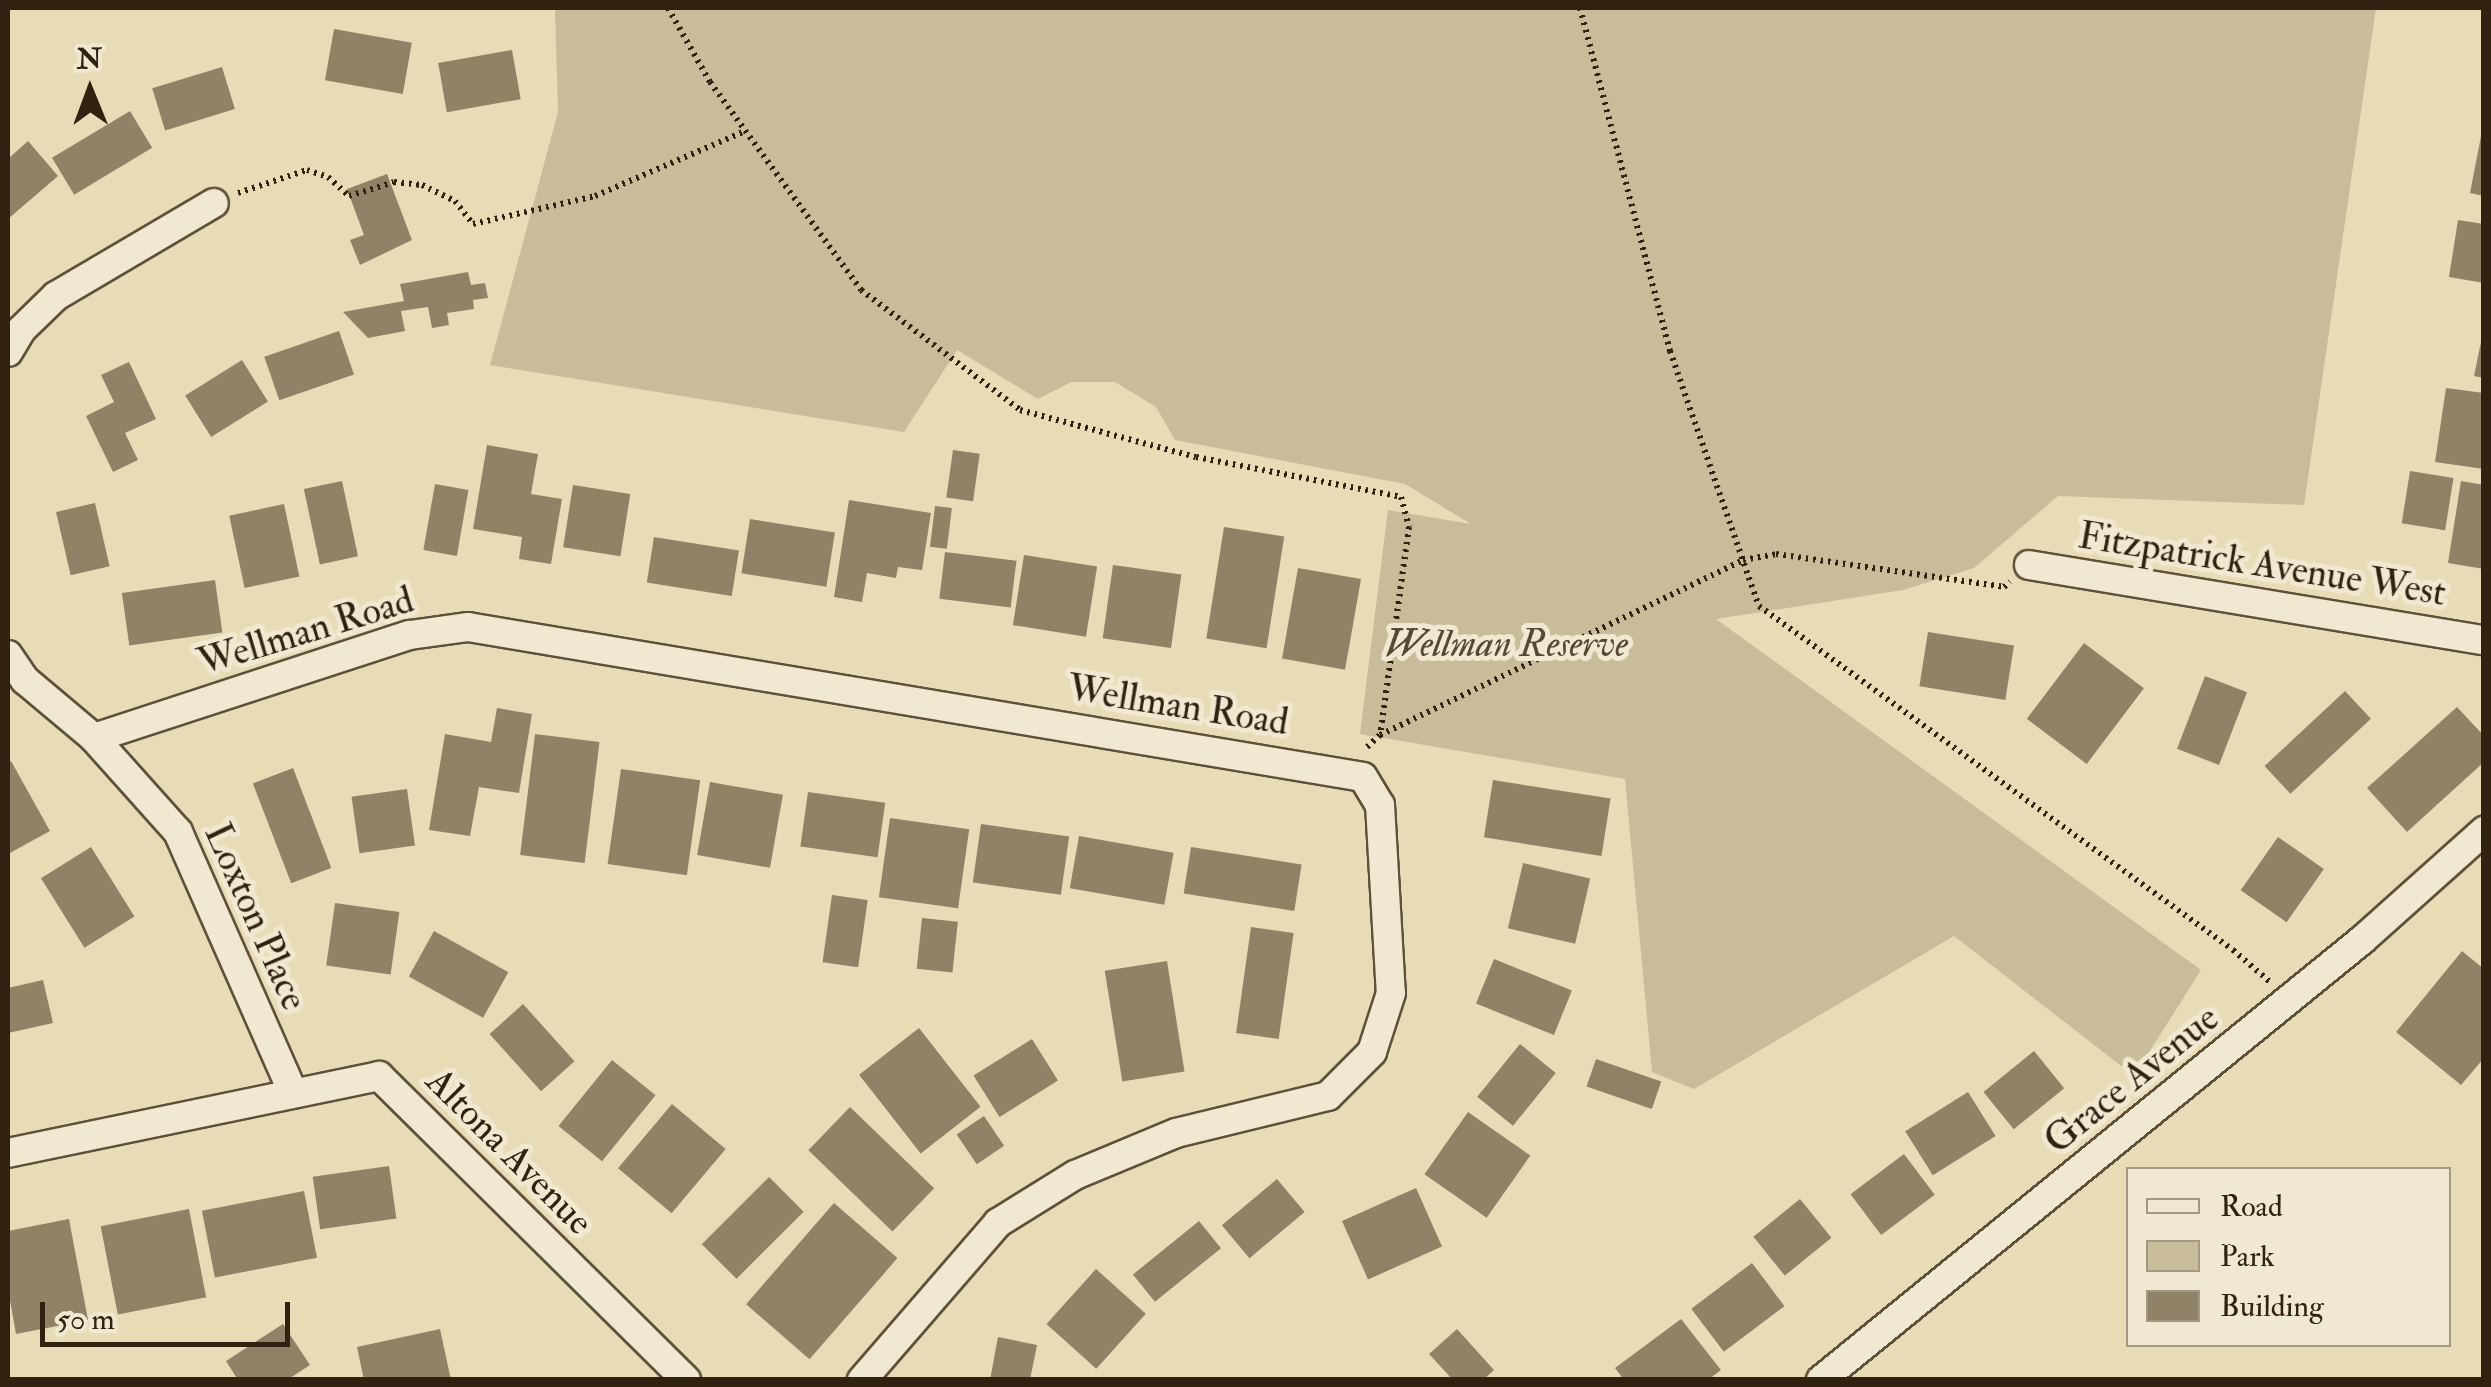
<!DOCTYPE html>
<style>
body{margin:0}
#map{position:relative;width:2491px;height:1387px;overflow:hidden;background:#e8dcb6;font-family:"IM FELL Double Pica",serif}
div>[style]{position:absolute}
.green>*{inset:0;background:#c9bc9a}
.building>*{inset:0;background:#908267;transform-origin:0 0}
.path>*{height:6px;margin-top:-3px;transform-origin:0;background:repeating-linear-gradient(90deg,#312111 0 2.5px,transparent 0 7.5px)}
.roads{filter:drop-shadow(2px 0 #5f503a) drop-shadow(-2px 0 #5f503a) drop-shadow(0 2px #5f503a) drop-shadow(0 -2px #5f503a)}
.street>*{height:28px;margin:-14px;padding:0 14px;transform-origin:14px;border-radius:14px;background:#f0e8d0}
span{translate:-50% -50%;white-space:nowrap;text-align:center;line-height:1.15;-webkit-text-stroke:10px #f0e8d0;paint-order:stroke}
.street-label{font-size:38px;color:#312111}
.park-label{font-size:38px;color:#574833;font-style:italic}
.frame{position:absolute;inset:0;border:10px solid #312111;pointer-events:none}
.legend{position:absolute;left:2126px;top:1167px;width:325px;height:180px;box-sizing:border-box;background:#f0e8d0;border:2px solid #a49884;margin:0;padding:12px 18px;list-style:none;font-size:30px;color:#312111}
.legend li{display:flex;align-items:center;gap:20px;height:50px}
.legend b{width:50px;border:2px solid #a49884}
.north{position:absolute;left:40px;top:40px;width:100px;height:100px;-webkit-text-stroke:8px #f0e8d0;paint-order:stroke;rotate:359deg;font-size:28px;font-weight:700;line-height:40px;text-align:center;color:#312111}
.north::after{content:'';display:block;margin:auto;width:35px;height:45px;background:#312111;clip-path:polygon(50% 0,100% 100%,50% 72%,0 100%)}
.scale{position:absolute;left:40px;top:1302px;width:250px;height:45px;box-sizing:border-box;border:5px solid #312111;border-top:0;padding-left:12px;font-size:30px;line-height:35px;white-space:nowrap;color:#312111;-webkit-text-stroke:8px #f0e8d0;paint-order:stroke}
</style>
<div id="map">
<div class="green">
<i style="clip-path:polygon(555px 8px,2376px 8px,2304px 505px,2058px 496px,1974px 568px,1903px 590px,1716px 619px,2201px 970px,2134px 1076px,1954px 936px,1694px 1089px,1652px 1072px,1625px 779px,1360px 734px,1388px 510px,1471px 524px,1405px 484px,1175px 440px,1156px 407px,1115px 382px,1071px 382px,1038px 399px,957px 350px,904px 432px,490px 365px,558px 112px)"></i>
</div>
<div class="building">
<i style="left:334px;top:29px;width:79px;height:52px;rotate:10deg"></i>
<i style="left:512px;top:50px;width:50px;height:75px;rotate:80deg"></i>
<i style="left:222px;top:67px;width:44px;height:73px;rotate:73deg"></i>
<i style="left:130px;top:111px;width:43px;height:91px;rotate:59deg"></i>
<i style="clip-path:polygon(2482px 131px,2484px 131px,2484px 196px,2470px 193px)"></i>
<i style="clip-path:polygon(28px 141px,58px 176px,8px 219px,8px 159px)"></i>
<i style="clip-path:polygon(387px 174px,412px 240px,360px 265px,350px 240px,364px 235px,347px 189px)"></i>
<i style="clip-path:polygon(2458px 220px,2484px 224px,2484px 283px,2449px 277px)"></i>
<i style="clip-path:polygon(468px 272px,471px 285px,485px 283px,488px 298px,473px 300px,474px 309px,447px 313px,449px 325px,432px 328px,428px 307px,401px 311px,405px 331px,368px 338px,343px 312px,404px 301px,400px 284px)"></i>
<i style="left:339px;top:331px;width:46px;height:79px;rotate:71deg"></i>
<i style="clip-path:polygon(2482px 337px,2484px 337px,2484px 378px,2474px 376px)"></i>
<i style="left:242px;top:360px;width:49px;height:67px;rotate:58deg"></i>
<i style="clip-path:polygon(129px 362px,156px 419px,125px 433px,138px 460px,113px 472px,86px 416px,114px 402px,101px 375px)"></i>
<i style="clip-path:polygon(2446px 388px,2484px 393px,2484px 469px,2435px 462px)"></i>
<i style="clip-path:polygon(487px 445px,538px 454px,531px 494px,562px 499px,551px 564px,519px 559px,522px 537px,473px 529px)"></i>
<i style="left:953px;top:450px;width:27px;height:48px;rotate:8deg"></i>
<i style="left:2410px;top:471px;width:44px;height:53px;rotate:9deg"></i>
<i style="left:342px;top:481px;width:77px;height:39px;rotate:78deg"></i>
<i style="clip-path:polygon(2461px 481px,2484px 485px,2484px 569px,2448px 563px)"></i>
<i style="left:435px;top:484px;width:34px;height:67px;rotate:10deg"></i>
<i style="left:573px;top:485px;width:58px;height:63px;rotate:9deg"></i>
<i style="clip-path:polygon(849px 500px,931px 513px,922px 570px,898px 567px,896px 578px,867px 573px,862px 602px,834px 597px)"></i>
<i style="left:95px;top:503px;width:65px;height:40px;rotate:77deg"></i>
<i style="left:284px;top:504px;width:74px;height:56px;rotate:78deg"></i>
<i style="left:935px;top:506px;width:17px;height:41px;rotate:7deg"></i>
<i style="left:750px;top:519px;width:86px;height:55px;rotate:9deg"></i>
<i style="left:1224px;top:527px;width:61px;height:113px;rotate:9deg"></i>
<i style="left:654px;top:537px;width:86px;height:46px;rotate:9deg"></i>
<i style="left:945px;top:552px;width:72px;height:47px;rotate:7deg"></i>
<i style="left:1024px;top:555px;width:74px;height:71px;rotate:9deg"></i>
<i style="left:1113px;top:565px;width:69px;height:74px;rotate:8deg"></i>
<i style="left:1298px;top:568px;width:64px;height:92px;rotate:10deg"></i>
<i style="left:215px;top:580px;width:53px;height:94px;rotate:82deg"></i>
<i style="left:1928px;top:632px;width:87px;height:55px;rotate:9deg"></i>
<i style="left:2084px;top:643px;width:75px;height:95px;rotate:37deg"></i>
<i style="left:2205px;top:676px;width:45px;height:78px;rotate:21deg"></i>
<i style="left:2345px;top:691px;width:38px;height:110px;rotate:47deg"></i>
<i style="clip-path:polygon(2457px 707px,2484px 736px,2484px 762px,2407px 832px,2367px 788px)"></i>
<i style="clip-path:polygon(497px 708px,532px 714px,519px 793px,479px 787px,470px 836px,429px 830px,445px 734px,491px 742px)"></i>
<i style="left:535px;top:734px;width:65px;height:122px;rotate:7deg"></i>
<i style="clip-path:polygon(11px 761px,50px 831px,8px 854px,8px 763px)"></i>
<i style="left:293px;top:768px;width:107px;height:43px;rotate:69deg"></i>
<i style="left:621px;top:769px;width:80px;height:96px;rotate:8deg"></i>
<i style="left:1493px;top:780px;width:119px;height:58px;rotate:9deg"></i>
<i style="left:710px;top:782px;width:74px;height:74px;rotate:10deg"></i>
<i style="left:407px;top:789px;width:57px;height:56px;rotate:82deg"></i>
<i style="left:808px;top:792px;width:78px;height:55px;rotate:8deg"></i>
<i style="left:890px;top:818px;width:80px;height:80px;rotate:8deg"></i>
<i style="left:981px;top:824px;width:89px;height:59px;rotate:8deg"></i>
<i style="left:1079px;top:836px;width:96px;height:53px;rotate:10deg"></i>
<i style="left:2278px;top:837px;width:56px;height:65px;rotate:35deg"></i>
<i style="left:91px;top:847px;width:82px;height:59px;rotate:58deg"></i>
<i style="left:1191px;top:847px;width:112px;height:47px;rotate:9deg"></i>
<i style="left:1523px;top:863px;width:69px;height:67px;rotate:13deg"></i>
<i style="left:832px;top:895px;width:36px;height:68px;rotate:8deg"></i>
<i style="left:335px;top:903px;width:65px;height:63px;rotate:8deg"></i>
<i style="left:922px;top:918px;width:36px;height:51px;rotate:6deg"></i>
<i style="left:1251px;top:927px;width:43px;height:107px;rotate:8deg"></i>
<i style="left:434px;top:931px;width:85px;height:52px;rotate:29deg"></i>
<i style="clip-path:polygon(2462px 951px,2484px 969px,2484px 1058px,2461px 1085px,2396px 1032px)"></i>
<i style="left:1494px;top:959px;width:84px;height:48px;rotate:22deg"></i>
<i style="left:1167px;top:961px;width:112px;height:63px;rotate:81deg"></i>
<i style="clip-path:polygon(43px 980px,53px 1023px,8px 1033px,8px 988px)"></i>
<i style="left:523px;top:1004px;width:77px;height:45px;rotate:48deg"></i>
<i style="left:919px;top:1028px;width:100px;height:76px;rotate:52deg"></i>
<i style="left:1032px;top:1039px;width:49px;height:69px;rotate:58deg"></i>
<i style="left:1520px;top:1044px;width:46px;height:68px;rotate:39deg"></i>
<i style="left:2034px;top:1051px;width:48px;height:65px;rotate:51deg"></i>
<i style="left:1596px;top:1059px;width:69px;height:29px;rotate:19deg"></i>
<i style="left:612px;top:1060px;width:56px;height:85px;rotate:39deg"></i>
<i style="left:1968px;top:1092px;width:52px;height:74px;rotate:58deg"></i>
<i style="left:672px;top:1104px;width:70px;height:84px;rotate:40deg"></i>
<i style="left:850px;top:1107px;width:117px;height:60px;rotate:44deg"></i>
<i style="left:1468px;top:1112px;width:76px;height:76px;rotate:35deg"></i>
<i style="left:984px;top:1116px;width:36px;height:33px;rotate:56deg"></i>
<i style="left:1904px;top:1154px;width:51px;height:67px;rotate:53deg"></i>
<i style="left:389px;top:1166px;width:53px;height:77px;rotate:82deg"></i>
<i style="left:769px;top:1177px;width:49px;height:95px;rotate:45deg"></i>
<i style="left:1277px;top:1179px;width:43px;height:72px;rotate:50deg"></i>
<i style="left:1416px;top:1188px;width:64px;height:81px;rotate:66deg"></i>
<i style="left:304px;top:1191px;width:68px;height:104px;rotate:79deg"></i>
<i style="left:1800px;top:1199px;width:50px;height:60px;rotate:51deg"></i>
<i style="left:834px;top:1203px;width:84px;height:134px;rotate:41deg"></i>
<i style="left:189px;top:1209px;width:90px;height:90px;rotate:79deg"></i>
<i style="clip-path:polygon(69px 1219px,88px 1320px,16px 1334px,8px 1289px,8px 1231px)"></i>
<i style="left:1199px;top:1221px;width:35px;height:85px;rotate:51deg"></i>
<i style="left:1752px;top:1263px;width:54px;height:76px;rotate:53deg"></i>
<i style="left:1096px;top:1269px;width:67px;height:74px;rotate:42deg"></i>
<i style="clip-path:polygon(1681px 1319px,1721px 1370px,1708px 1380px,1624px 1380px,1615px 1368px)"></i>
<i style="clip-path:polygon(283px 1324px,310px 1365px,287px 1380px,238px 1380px,226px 1361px)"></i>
<i style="clip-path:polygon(440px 1329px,451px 1380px,364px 1380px,357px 1347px)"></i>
<i style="clip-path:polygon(1457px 1329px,1494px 1370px,1483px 1380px,1453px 1380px,1429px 1354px)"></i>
<i style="clip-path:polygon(998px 1337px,1037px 1345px,1030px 1380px,990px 1380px)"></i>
</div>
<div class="path">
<i style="left:668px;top:8px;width:85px;rotate:60.4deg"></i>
<i style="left:710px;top:82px;width:257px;rotate:54deg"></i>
<i style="left:861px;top:290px;width:199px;rotate:37deg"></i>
<i style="left:1020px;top:410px;width:182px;rotate:15deg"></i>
<i style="left:1196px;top:457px;width:209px;rotate:11deg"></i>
<i style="left:1401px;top:497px;width:31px;rotate:75deg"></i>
<i style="left:1409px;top:527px;width:210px;rotate:97.9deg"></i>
<i style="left:1580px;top:8px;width:355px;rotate:75.3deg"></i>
<i style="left:1670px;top:351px;width:270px;rotate:70.8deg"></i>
<i style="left:1759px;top:606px;width:586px;rotate:35.97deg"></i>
<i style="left:2233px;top:950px;width:49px;rotate:40.9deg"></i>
<i style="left:238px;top:193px;width:73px;rotate:-18.4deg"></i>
<i style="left:307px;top:170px;width:22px;rotate:18deg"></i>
<i style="left:328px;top:177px;width:28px;rotate:42deg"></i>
<i style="left:349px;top:196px;width:47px;rotate:-17.3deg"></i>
<i style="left:394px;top:182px;width:28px;rotate:6deg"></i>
<i style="left:422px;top:185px;width:37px;rotate:26deg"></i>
<i style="left:455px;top:201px;width:29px;rotate:52deg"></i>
<i style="left:473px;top:224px;width:125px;rotate:-12.9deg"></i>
<i style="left:595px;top:196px;width:163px;rotate:-23.4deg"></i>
<i style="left:1367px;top:747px;width:18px;rotate:-43deg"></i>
<i style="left:1380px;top:735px;width:403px;rotate:-25.7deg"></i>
<i style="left:1743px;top:560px;width:34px;rotate:-10deg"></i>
<i style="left:1776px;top:554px;width:230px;rotate:8.2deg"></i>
<i style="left:2004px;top:587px;width:8px;rotate:-40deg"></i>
</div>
<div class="roads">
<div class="street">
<i style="left:8px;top:352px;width:26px;rotate:-59deg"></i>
<i style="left:21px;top:330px;width:49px;rotate:-44.2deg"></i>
<i style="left:56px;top:296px;width:183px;rotate:-30.5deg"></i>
<i style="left:2029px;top:565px;width:461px;rotate:9.4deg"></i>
<i style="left:8px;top:655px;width:30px;rotate:56deg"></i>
<i style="left:25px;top:680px;width:90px;rotate:40deg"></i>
<i style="left:94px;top:738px;width:126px;rotate:48.2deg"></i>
<i style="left:178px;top:832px;width:285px;rotate:66.2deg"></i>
<i style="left:94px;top:738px;width:332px;rotate:-18.1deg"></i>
<i style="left:410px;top:635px;width:59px;rotate:-7.9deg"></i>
<i style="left:468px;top:627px;width:907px;rotate:9.51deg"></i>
<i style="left:1363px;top:777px;width:33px;rotate:59deg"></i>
<i style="left:1380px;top:805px;width:188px;rotate:86.7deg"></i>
<i style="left:1391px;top:993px;width:62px;rotate:107.9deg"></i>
<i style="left:1372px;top:1052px;width:62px;rotate:135deg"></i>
<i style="left:1328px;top:1096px;width:156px;rotate:166.3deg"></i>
<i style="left:1176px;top:1133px;width:109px;rotate:157.4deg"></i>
<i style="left:1075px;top:1175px;width:91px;rotate:148.1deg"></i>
<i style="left:998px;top:1223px;width:208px;rotate:130.9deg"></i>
<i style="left:8px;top:1153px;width:379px;rotate:-11.7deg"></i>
<i style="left:379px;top:1076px;width:432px;rotate:44.7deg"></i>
<i style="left:1821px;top:1380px;width:697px;rotate:-39.12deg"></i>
<i style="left:2362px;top:940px;width:164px;rotate:-41.8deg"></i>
</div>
</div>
<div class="street-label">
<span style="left:2262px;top:565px;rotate:9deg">Fitzpatrick Avenue West</span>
<span style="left:306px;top:632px;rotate:-17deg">Wellman Road</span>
<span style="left:1178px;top:706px;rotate:9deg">Wellman Road</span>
<span style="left:255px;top:917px;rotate:66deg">Loxton Place</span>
<span style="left:2132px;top:1080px;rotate:-39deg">Grace Avenue</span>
<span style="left:509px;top:1152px;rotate:45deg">Altona Avenue</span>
</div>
<div class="park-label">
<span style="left:1506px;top:645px">Wellman Reserve</span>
</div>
<div class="frame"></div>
<ul class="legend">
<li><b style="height:12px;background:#f0e8d0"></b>Road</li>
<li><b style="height:28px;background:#c9bc9a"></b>Park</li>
<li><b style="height:28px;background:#908267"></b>Building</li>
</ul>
<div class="north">N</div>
<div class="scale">50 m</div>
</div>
